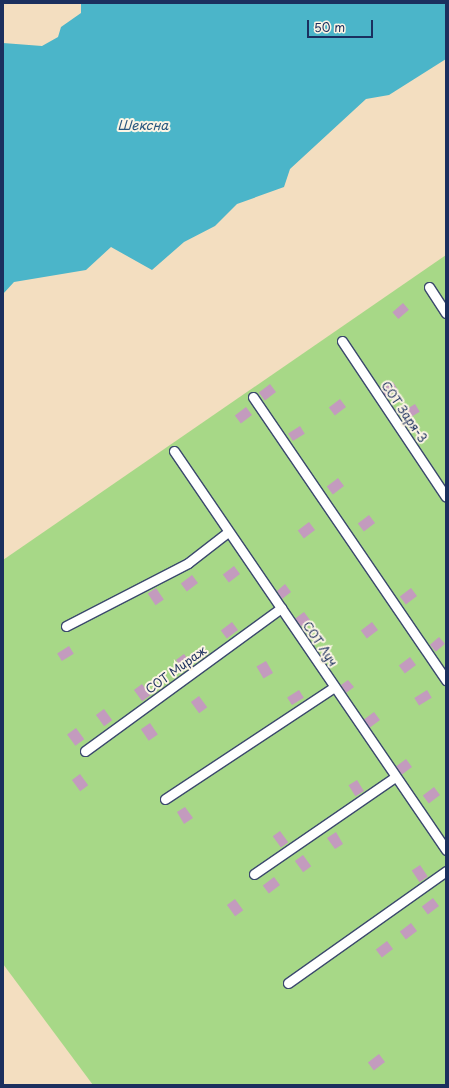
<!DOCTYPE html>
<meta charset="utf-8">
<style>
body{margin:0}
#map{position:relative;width:449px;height:1088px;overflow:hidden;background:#f3dec0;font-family:"Playpen Sans",sans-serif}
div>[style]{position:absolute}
.green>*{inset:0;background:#a7d887}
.water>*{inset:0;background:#4bb5c9}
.building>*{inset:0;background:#c39bbe;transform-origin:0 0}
.roads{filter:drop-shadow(1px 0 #3b496d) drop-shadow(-1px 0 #3b496d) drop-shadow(0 1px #3b496d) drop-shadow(0 -1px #3b496d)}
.minor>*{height:9px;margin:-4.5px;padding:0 4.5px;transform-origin:4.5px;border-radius:4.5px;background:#fff}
span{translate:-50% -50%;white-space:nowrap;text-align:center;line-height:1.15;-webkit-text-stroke:4px #fcf5e5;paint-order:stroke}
.street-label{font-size:12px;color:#1b2f5e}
.water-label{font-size:13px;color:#29577e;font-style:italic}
.frame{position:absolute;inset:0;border:4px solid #1b2f5e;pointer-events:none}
.scale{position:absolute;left:307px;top:20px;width:66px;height:18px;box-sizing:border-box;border:2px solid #1b2f5e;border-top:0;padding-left:5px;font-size:12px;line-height:14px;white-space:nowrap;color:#1b2f5e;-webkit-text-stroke:3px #fcf5e5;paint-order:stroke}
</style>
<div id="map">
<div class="green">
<i style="clip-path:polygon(446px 255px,446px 1085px,93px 1085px,3px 964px,3px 560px)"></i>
</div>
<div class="water">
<i style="clip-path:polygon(81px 3px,446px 3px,446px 59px,389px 95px,366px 99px,290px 169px,284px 187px,237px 204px,215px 226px,184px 242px,152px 270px,111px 247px,86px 270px,14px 282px,3px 294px,3px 43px,42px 46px,58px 37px,61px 27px,81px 13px)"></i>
</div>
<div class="building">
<i style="left:403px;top:303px;width:9px;height:14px;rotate:49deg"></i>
<i style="left:393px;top:382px;width:9px;height:14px;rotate:58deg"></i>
<i style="left:270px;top:384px;width:10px;height:14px;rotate:53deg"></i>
<i style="left:340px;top:399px;width:10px;height:14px;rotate:53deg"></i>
<i style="left:415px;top:404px;width:9px;height:14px;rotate:58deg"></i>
<i style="left:246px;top:407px;width:10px;height:14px;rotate:53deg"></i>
<i style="left:300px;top:426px;width:9px;height:14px;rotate:58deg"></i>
<i style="left:338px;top:478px;width:10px;height:14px;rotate:53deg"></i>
<i style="left:369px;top:515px;width:10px;height:14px;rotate:53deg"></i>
<i style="left:309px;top:522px;width:10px;height:14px;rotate:53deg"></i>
<i style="left:234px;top:566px;width:10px;height:14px;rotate:53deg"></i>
<i style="left:192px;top:575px;width:10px;height:14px;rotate:53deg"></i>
<i style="clip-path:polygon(285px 584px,291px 592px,282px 599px,277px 591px)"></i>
<i style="left:156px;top:588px;width:14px;height:10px;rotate:56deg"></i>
<i style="left:411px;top:588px;width:10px;height:14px;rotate:53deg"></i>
<i style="left:304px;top:612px;width:10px;height:11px;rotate:53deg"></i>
<i style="left:232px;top:622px;width:10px;height:14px;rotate:53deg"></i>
<i style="left:372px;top:622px;width:10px;height:14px;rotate:53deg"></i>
<i style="left:439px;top:637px;width:9px;height:12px;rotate:49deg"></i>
<i style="left:69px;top:646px;width:9px;height:14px;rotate:58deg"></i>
<i style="left:184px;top:654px;width:14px;height:10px;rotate:54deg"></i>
<i style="left:410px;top:657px;width:10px;height:14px;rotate:53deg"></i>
<i style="left:266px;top:661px;width:14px;height:11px;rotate:60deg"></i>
<i style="clip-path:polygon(348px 680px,354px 687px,346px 693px,341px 685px)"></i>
<i style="left:142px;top:684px;width:14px;height:10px;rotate:54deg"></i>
<i style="left:299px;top:690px;width:9px;height:14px;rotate:58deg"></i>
<i style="left:427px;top:690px;width:9px;height:15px;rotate:58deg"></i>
<i style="left:199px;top:696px;width:14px;height:10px;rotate:54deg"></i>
<i style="left:104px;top:709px;width:14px;height:10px;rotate:54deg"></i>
<i style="left:374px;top:712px;width:10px;height:13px;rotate:53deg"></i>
<i style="left:150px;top:723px;width:14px;height:11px;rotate:56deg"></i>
<i style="left:76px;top:728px;width:14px;height:11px;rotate:54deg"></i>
<i style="left:406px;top:759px;width:10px;height:13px;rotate:53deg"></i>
<i style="left:80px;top:774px;width:14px;height:10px;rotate:54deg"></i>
<i style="left:357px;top:780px;width:13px;height:10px;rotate:58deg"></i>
<i style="left:434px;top:787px;width:10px;height:14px;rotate:53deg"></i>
<i style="clip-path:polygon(185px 807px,193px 818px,184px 824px,177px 812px)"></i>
<i style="left:280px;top:831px;width:14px;height:9px;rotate:54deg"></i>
<i style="clip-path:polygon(336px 832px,343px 844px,335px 849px,327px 838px)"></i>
<i style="left:303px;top:855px;width:14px;height:10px;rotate:54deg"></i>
<i style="left:420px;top:865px;width:14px;height:10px;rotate:56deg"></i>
<i style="left:274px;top:877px;width:10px;height:14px;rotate:53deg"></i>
<i style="left:433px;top:898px;width:10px;height:14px;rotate:53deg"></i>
<i style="left:235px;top:899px;width:14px;height:10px;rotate:54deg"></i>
<i style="left:411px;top:923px;width:10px;height:14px;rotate:53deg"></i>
<i style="left:387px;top:941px;width:10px;height:14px;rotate:53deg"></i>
<i style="left:379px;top:1054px;width:10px;height:14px;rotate:53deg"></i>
</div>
<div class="roads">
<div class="minor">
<i style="left:429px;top:287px;width:31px;rotate:57deg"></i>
<i style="left:342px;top:341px;width:187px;rotate:56.3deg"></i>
<i style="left:253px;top:397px;width:343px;rotate:55.7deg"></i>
<i style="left:174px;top:451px;width:483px;rotate:55.7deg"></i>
<i style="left:66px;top:626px;width:137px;rotate:-27.3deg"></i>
<i style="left:188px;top:563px;width:51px;rotate:-37.8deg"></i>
<i style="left:85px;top:751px;width:243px;rotate:-36.1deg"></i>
<i style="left:165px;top:799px;width:203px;rotate:-33.5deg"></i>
<i style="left:254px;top:874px;width:171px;rotate:-34.5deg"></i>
<i style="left:288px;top:983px;width:194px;rotate:-35.3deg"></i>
</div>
</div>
<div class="street-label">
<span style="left:404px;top:412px;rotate:56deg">СОТ Заря-3</span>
<span style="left:320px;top:644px;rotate:56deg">СОТ Луч</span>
<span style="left:176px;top:670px;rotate:-36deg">СОТ Мираж</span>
</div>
<div class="water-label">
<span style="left:143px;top:125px">Шексна</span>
</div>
<div class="frame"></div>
<div class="scale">50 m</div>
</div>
